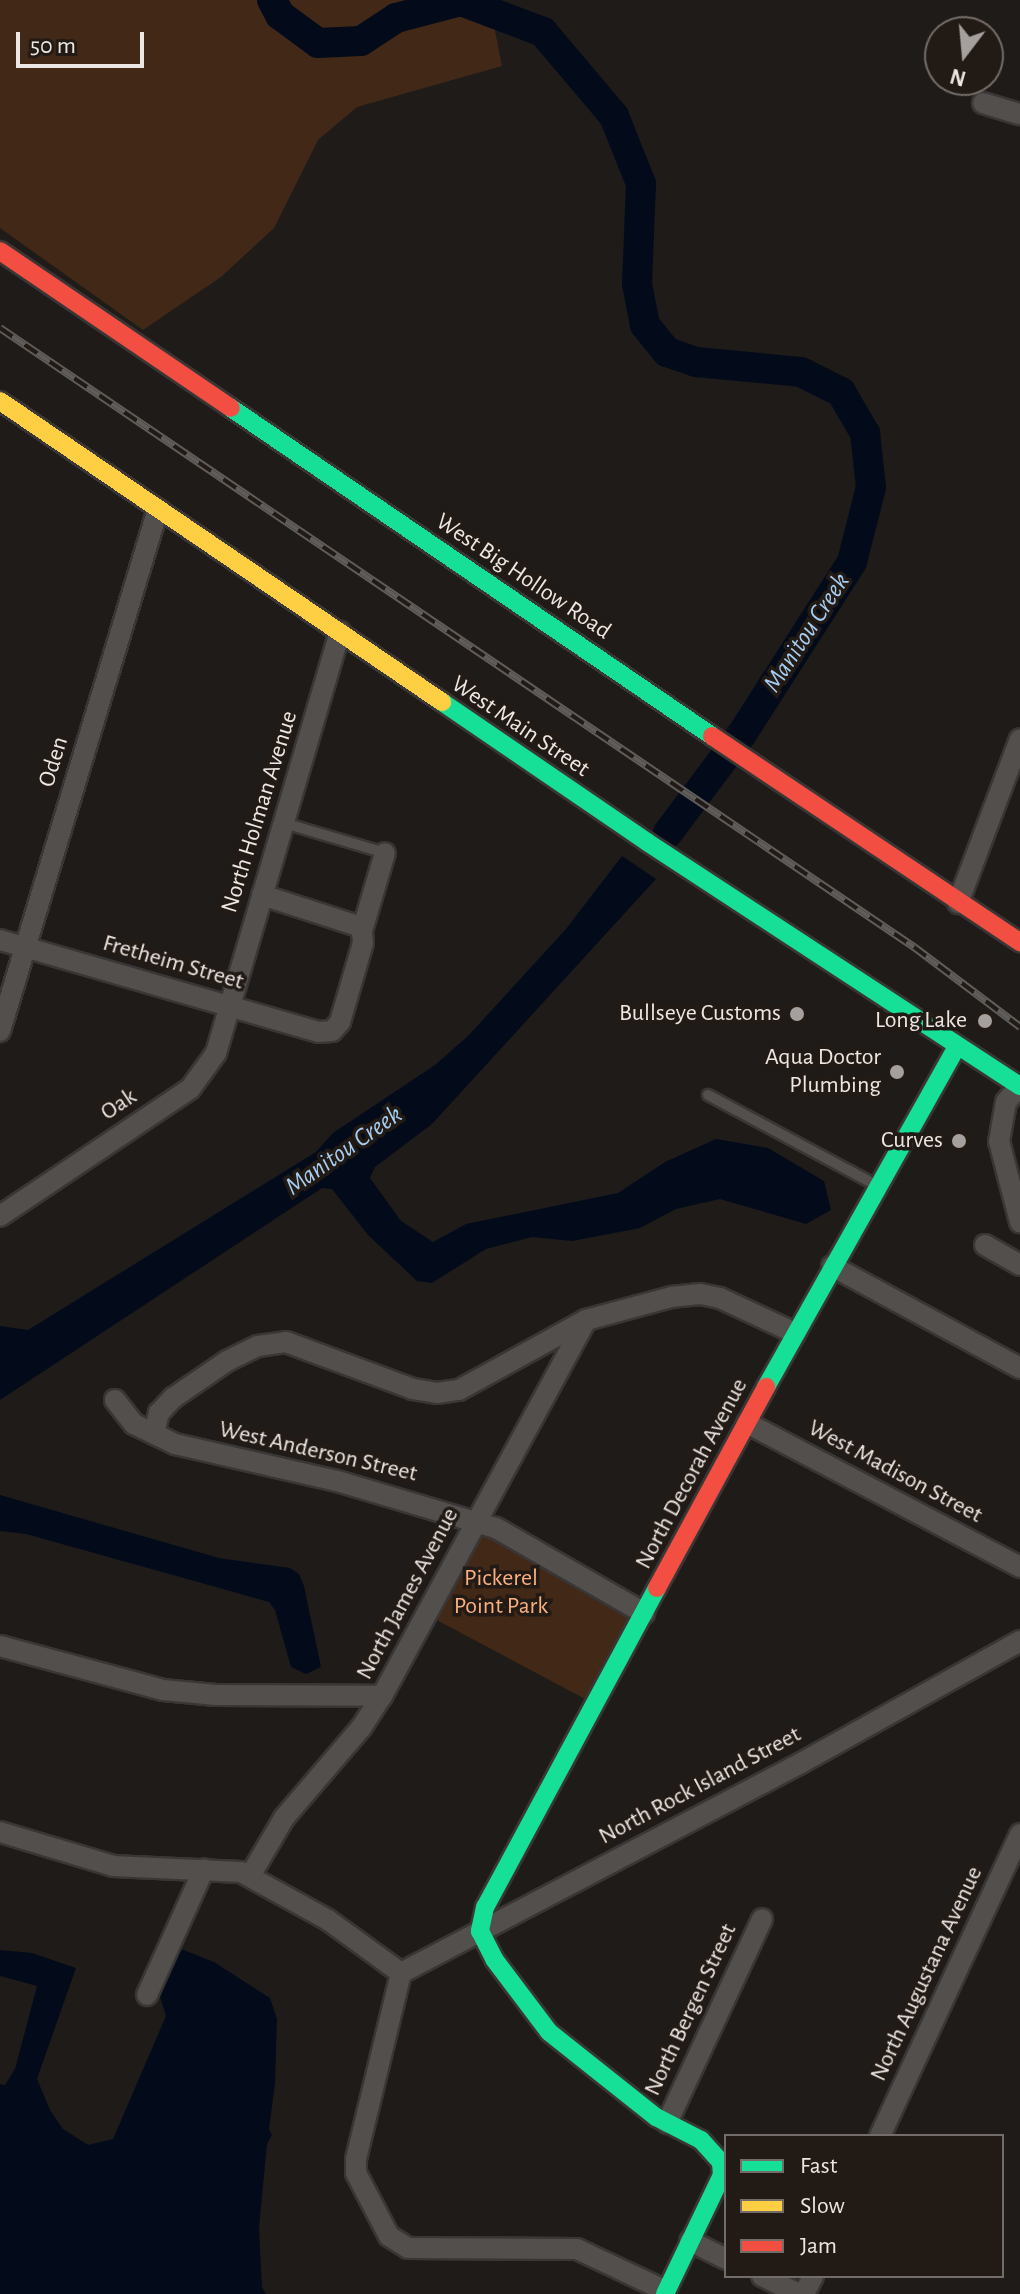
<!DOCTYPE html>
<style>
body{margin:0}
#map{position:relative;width:1020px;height:2294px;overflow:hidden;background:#1f1b18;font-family:"Alegreya Sans",sans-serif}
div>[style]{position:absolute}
.green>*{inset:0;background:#412817;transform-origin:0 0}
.water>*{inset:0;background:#030b1b}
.river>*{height:30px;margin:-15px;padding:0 15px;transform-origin:15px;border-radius:15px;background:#030b1b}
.roads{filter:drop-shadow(2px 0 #393635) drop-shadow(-2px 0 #393635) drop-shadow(0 2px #393635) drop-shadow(0 -2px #393635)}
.lane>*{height:10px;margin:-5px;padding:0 5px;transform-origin:5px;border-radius:5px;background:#524f4d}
.street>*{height:20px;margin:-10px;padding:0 10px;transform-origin:10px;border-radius:10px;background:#524f4d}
.fast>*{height:18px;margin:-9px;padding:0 9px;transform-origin:9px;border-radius:9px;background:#16e098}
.slow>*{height:18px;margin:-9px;padding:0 9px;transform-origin:9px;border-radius:9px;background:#ffcf43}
.jam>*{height:18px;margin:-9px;padding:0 9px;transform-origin:9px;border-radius:9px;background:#f24e42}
.rail>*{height:8px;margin-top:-4px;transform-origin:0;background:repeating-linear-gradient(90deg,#221a15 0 15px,#5f5c59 0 30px);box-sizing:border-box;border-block:2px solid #5f5c59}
.dots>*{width:22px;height:22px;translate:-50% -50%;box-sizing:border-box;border:4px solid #221a15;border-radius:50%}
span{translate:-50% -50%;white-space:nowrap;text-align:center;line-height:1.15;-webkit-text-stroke:7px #221a15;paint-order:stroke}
.street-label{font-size:24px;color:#ede7e4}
.poi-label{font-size:24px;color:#ede7e4}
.right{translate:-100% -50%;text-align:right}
.park-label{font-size:24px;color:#fcb07f}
.water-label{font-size:26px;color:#a7cef2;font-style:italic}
.legend{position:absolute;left:724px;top:2134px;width:280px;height:144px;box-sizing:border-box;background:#221a15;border:2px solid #736c68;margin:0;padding:10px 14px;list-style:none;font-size:24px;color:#ede7e4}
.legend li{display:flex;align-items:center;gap:16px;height:40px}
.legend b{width:40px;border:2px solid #736c68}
.north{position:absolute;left:924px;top:16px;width:80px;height:80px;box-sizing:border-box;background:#221a15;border:2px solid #736c68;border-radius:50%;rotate:196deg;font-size:22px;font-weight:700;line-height:32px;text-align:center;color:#ede7e4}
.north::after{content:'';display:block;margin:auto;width:28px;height:36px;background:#a5a09d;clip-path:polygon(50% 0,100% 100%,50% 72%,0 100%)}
.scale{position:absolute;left:16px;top:32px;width:128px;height:36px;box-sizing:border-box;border:4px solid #ede7e4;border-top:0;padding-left:10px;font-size:24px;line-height:28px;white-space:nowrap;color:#ede7e4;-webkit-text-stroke:6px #221a15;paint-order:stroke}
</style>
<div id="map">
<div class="green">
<i style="clip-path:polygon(0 0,489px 0,502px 66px,357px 107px,318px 140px,274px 228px,221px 277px,143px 330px,0 228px)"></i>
<i style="left:476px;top:1522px;width:191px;height:105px;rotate:28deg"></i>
</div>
<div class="water">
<i style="clip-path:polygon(622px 856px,656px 879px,432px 1124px,375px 1167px,370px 1178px,401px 1221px,433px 1242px,466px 1224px,618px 1193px,665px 1162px,716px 1139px,768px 1148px,824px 1181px,831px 1210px,806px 1224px,720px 1199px,676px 1209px,640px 1228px,572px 1241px,532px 1237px,486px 1249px,432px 1283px,417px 1281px,368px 1235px,332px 1189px,322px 1188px,0 1400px,0 1326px,28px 1330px,316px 1152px,333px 1133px,435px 1065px,468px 1036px,566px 929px)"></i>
<i style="clip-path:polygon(0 1495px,219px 1558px,290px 1568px,299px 1574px,304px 1586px,321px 1667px,306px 1674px,291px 1667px,275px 1610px,269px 1602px,26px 1534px,0 1531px)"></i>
<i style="clip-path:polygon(176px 1947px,214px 1962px,270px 1998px,277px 2019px,275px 2083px,269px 2129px,272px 2135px,267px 2144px,259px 2227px,262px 2287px,266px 2294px,0 2294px,0 2084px,5px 2085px,15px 2069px,37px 1986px,0 1976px,0 1950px,32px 1953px,76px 1968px,37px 2079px,50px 2110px,63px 2129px,88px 2145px,113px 2139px,166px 2016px,157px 1987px)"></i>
</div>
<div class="river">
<i style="left:272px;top:0;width:17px;rotate:62deg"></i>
<i style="left:280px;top:15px;width:47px;rotate:36.4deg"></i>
<i style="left:318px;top:43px;width:43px;rotate:-2.7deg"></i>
<i style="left:361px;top:41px;width:42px;rotate:-33.3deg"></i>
<i style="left:396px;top:18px;width:67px;rotate:-14.7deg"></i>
<i style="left:461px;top:1px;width:88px;rotate:20.7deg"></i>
<i style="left:543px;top:32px;width:110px;rotate:49.8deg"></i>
<i style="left:614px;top:116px;width:73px;rotate:68.3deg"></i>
<i style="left:641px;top:184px;width:100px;rotate:92.3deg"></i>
<i style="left:637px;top:284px;width:42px;rotate:79deg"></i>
<i style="left:645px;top:325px;width:35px;rotate:51deg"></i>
<i style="left:667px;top:352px;width:31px;rotate:19deg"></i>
<i style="left:696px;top:362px;width:105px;rotate:5.4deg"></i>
<i style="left:801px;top:372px;width:45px;rotate:26.6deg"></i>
<i style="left:841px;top:392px;width:48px;rotate:59.7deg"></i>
<i style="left:865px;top:433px;width:54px;rotate:83.7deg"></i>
<i style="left:871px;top:487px;width:77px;rotate:104.2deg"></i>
<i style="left:852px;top:562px;width:204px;rotate:122.6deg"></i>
<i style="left:742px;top:734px;width:124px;rotate:126.8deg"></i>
</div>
<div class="roads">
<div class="lane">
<i style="left:284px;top:823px;width:105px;rotate:16.5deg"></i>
<i style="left:708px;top:1095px;width:188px;rotate:28.2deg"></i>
</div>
<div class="street">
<i style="left:983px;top:103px;width:39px;rotate:17deg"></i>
<i style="left:958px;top:903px;width:175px;rotate:-69.3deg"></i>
<i style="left:362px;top:931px;width:81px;rotate:-73.6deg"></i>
<i style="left:0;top:940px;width:332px;rotate:16.1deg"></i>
<i style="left:319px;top:1032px;width:13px;rotate:-4deg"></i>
<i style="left:332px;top:1031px;width:12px;rotate:-48deg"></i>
<i style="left:340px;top:1022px;width:82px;rotate:-73.8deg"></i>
<i style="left:363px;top:943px;width:12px;rotate:-95deg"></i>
<i style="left:362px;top:931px;width:6px;rotate:-129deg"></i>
<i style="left:358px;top:926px;width:101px;rotate:-162.1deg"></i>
<i style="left:0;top:1031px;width:545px;rotate:-73.16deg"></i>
<i style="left:1020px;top:1085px;width:22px;rotate:129deg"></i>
<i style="left:1006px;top:1102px;width:40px;rotate:100deg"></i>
<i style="left:999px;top:1141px;width:84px;rotate:75.5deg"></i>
<i style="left:0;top:1216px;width:229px;rotate:-33.8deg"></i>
<i style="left:190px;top:1089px;width:44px;rotate:-54.2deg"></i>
<i style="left:216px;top:1053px;width:439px;rotate:-73.6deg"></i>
<i style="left:985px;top:1245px;width:40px;rotate:29.7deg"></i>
<i style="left:832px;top:1266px;width:214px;rotate:28.5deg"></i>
<i style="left:115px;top:1400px;width:31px;rotate:52deg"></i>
<i style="left:134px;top:1424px;width:46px;rotate:26deg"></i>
<i style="left:175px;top:1444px;width:166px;rotate:12.9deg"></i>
<i style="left:337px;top:1481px;width:166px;rotate:16.5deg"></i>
<i style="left:496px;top:1528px;width:171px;rotate:29.9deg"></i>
<i style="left:747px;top:1423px;width:309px;rotate:27.8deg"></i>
<i style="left:154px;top:1434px;width:22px;rotate:-77deg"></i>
<i style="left:159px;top:1413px;width:21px;rotate:-47deg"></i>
<i style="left:173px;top:1398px;width:65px;rotate:-34.4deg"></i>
<i style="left:227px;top:1361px;width:34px;rotate:-26deg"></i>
<i style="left:258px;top:1346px;width:28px;rotate:-8deg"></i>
<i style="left:286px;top:1342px;width:135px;rotate:20.3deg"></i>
<i style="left:413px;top:1389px;width:24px;rotate:9deg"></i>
<i style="left:437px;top:1393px;width:22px;rotate:-8deg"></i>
<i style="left:459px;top:1390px;width:145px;rotate:-28.9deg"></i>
<i style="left:586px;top:1320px;width:88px;rotate:-15.1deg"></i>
<i style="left:671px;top:1297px;width:29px;rotate:-6deg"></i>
<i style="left:700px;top:1294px;width:20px;rotate:11deg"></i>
<i style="left:720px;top:1298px;width:83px;rotate:25deg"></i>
<i style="left:0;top:1646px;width:169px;rotate:15.1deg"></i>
<i style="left:163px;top:1690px;width:53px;rotate:5.4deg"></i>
<i style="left:216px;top:1695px;width:166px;rotate:0.3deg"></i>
<i style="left:0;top:1832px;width:118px;rotate:16.7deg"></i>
<i style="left:113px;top:1866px;width:128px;rotate:2.7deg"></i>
<i style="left:241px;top:1872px;width:99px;rotate:28.9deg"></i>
<i style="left:328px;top:1920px;width:90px;rotate:36deg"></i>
<i style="left:250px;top:1876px;width:67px;rotate:-59.6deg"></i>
<i style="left:284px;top:1818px;width:118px;rotate:-49.5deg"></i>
<i style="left:361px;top:1728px;width:38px;rotate:-57deg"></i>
<i style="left:382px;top:1696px;width:428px;rotate:-61.5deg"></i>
<i style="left:401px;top:1973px;width:452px;rotate:-27.7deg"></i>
<i style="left:801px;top:1763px;width:251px;rotate:-29.1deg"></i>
<i style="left:401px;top:1973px;width:191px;rotate:103.6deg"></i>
<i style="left:356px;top:2159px;width:14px;rotate:90deg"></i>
<i style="left:356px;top:2173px;width:71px;rotate:62.4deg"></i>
<i style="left:389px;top:2236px;width:22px;rotate:32deg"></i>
<i style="left:408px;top:2248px;width:169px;rotate:0.3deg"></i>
<i style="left:577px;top:2249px;width:98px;rotate:25.3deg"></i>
<i style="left:147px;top:1995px;width:138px;rotate:-65.7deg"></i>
<i style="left:667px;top:2123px;width:225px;rotate:-65deg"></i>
<i style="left:880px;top:2136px;width:333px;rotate:-65.1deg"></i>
<i style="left:690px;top:2241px;width:40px;rotate:26.6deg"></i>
<i style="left:762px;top:2276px;width:41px;rotate:25.9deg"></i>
<i style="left:804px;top:2294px;width:20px;rotate:-63deg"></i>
</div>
<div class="fast">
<i style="left:231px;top:408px;width:582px;rotate:34.29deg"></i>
<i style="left:442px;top:702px;width:248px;rotate:34.3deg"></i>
<i style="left:647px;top:842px;width:446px;rotate:33.2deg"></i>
<i style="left:766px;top:1387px;width:391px;rotate:-60.7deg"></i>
<i style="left:657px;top:1588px;width:362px;rotate:118.3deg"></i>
<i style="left:485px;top:1907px;width:25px;rotate:102deg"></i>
<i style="left:480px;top:1931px;width:31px;rotate:63deg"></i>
<i style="left:494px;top:1959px;width:91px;rotate:53deg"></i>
<i style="left:549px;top:2032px;width:137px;rotate:38.5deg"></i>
<i style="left:656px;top:2117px;width:51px;rotate:27.1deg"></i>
<i style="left:701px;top:2140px;width:30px;rotate:48deg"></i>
<i style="left:721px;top:2162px;width:13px;rotate:86deg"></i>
<i style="left:722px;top:2175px;width:132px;rotate:115.6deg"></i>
</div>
<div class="slow">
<i style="left:0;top:401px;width:535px;rotate:34.25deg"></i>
</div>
<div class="jam">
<i style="left:0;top:251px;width:279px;rotate:34.2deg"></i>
<i style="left:712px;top:736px;width:371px;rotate:33.8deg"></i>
<i style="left:657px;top:1588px;width:229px;rotate:-61.5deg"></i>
</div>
</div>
<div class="rail">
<i style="left:0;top:328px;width:1104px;rotate:34.11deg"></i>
<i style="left:914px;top:947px;width:133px;rotate:37deg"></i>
</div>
<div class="dots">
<i style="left:797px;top:1014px;background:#a5a09d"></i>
<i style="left:985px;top:1021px;background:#a5a09d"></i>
<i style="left:897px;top:1072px;background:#a5a09d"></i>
<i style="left:959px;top:1141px;background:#a5a09d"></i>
</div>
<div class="street-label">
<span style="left:523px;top:577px;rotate:34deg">West Big Hollow Road</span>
<span style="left:520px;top:727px;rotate:34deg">West Main Street</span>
<span style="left:54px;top:762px;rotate:-73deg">Oden</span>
<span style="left:260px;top:812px;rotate:-73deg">North Holman Avenue</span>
<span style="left:173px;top:963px;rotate:16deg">Fretheim Street</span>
<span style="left:119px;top:1105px;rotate:-34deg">Oak</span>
<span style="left:318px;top:1452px;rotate:13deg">West Anderson Street</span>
<span style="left:895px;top:1472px;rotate:28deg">West Madison Street</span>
<span style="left:692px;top:1474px;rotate:-62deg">North Decorah Avenue</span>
<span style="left:408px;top:1594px;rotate:-62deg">North James Avenue</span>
<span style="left:700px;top:1786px;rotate:-28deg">North Rock Island Street</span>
<span style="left:927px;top:1974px;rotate:-65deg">North Augustana Avenue</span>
<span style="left:691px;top:2010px;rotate:-65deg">North Bergen Street</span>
</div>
<div class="poi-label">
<span class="right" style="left:781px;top:1014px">Bullseye Customs</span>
<span class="right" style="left:967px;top:1021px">Long Lake</span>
<span class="right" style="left:881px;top:1072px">Aqua Doctor<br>Plumbing</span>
<span class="right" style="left:943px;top:1141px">Curves</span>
</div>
<div class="park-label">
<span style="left:501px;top:1593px">Pickerel<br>Point Park</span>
</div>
<div class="water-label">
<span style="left:807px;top:633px;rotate:-57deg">Manitou Creek</span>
<span style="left:344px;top:1151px;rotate:-35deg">Manitou Creek</span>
</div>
<ul class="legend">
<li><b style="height:10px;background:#16e098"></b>Fast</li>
<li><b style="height:10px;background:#ffcf43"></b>Slow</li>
<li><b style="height:10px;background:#f24e42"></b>Jam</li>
</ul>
<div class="north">N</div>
<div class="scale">50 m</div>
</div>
